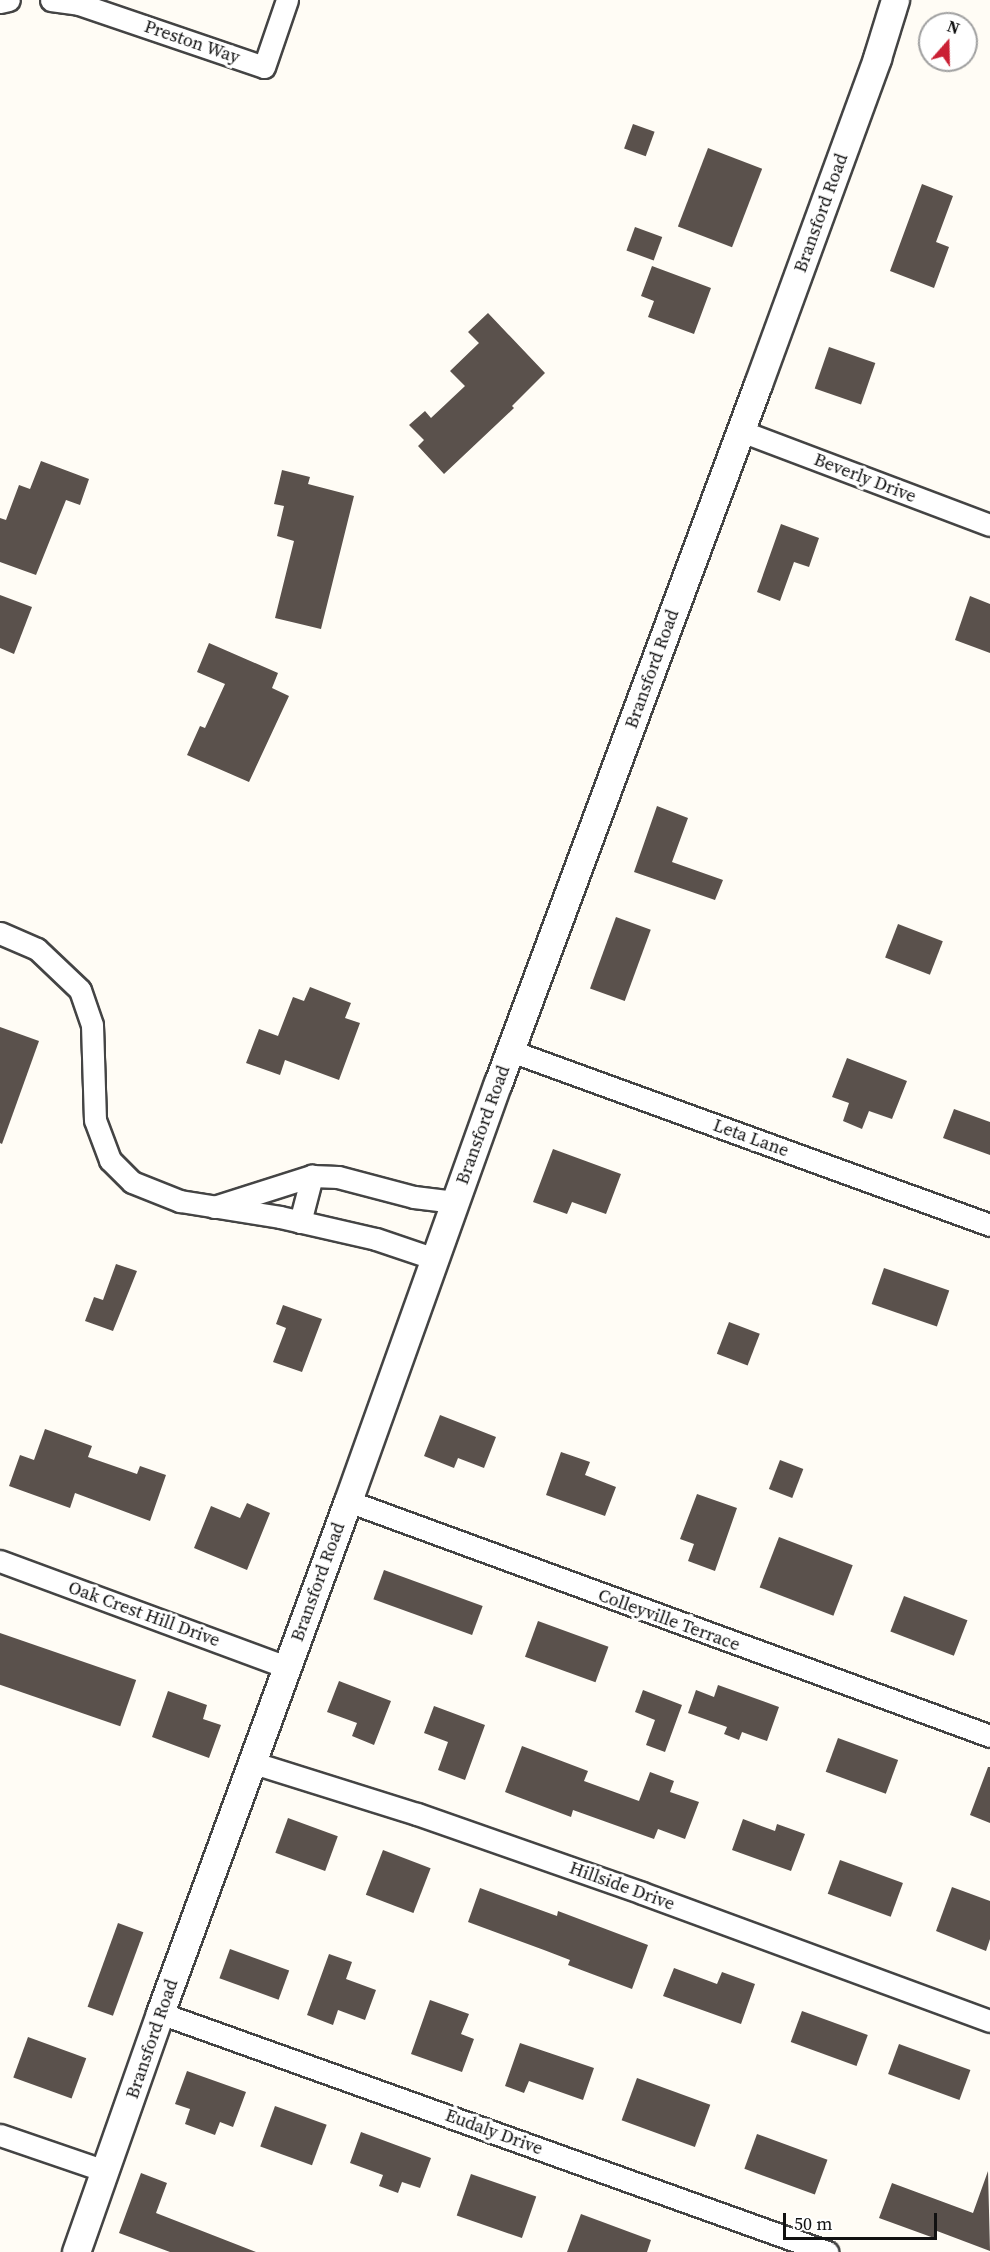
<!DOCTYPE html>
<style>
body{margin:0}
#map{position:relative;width:990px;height:2252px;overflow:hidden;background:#fffcf5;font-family:"Source Serif 4",serif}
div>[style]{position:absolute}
.building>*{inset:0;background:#5a514c;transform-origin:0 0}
.roads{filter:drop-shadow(2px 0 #444) drop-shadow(-2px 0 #444) drop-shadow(0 2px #444) drop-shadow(0 -2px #444)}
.minor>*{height:21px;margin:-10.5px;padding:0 10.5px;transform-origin:10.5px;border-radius:10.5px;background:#fff}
.tertiary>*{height:27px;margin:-13.5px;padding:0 13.5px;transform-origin:13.5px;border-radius:13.5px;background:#fff}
span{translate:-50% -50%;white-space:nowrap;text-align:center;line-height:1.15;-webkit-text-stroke:6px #fff;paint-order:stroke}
.street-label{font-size:18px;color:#111}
.north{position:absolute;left:918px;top:12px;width:60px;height:60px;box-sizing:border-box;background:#fff;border:2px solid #a0a0a0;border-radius:50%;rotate:20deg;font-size:16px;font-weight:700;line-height:24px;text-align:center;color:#111}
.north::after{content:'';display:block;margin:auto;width:21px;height:27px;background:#ca2034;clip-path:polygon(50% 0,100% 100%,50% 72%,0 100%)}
.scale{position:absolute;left:783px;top:2213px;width:154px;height:27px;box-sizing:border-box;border:3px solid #111;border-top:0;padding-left:8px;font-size:18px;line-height:21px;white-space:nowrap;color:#111;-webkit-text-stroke:4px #fff;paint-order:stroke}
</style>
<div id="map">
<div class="building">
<i style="left:633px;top:124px;width:23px;height:26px;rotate:20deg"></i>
<i style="left:708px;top:148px;width:58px;height:84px;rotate:21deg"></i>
<i style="clip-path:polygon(922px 184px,953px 196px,936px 242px,949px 247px,934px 288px,890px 271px)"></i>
<i style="left:635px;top:227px;width:29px;height:25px;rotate:20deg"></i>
<i style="clip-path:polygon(652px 266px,711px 288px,694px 334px,648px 317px,654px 301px,641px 296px)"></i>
<i style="clip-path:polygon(488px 313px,545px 373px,512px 406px,514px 408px,444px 474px,418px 446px,424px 440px,409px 425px,425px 411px,431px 418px,465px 386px,450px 371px,479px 343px,468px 332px)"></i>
<i style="left:829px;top:347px;width:49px;height:44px;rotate:19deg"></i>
<i style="clip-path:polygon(41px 461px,89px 479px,80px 505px,66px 500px,36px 575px,0 562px,0 518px,6px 520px,19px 485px,30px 489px)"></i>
<i style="clip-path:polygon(282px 470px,310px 477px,308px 484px,354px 496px,321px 629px,275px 618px,294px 541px,277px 536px,284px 506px,274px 504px)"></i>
<i style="clip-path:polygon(781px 524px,819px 538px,809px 567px,794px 562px,780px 601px,757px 592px)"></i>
<i style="clip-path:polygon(0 595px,32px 607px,14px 654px,0 648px)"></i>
<i style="clip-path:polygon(970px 596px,990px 604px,990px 653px,955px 640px)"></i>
<i style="clip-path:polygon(209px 643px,278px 673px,272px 688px,289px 696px,249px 782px,187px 755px,200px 726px,205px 728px,225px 684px,197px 672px)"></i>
<i style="clip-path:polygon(657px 806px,688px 818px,672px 862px,723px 880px,715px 900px,634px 872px)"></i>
<i style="left:616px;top:917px;width:37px;height:76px;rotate:20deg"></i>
<i style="left:898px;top:924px;width:48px;height:36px;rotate:21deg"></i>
<i style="clip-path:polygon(310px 987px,351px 1003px,345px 1018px,360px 1023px,339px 1080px,285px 1060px,280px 1075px,246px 1063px,259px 1029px,278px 1036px,293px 997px,304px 1001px)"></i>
<i style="clip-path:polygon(0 1027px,39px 1041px,2px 1144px,0 1143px)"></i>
<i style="clip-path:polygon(847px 1058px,907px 1081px,892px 1119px,869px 1111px,862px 1129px,843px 1121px,849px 1103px,832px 1097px)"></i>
<i style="clip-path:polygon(954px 1109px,990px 1122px,990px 1155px,943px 1138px)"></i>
<i style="clip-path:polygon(553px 1149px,621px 1174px,606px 1214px,572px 1202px,567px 1214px,533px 1202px)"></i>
<i style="clip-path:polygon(116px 1264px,137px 1271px,113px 1331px,85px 1321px,94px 1297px,103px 1300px)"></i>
<i style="left:884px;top:1268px;width:69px;height:38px;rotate:19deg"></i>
<i style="clip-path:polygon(283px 1305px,322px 1319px,302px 1372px,273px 1362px,286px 1328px,276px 1324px)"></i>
<i style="left:729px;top:1322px;width:33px;height:34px;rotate:21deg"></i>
<i style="clip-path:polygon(440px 1415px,496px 1437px,484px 1468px,458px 1458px,454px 1468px,424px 1456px)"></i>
<i style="clip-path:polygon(45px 1429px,92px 1446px,88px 1457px,137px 1474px,140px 1466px,166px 1475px,150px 1521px,75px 1493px,70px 1508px,9px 1486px,20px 1455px,34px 1460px)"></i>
<i style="clip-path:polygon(561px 1452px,590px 1462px,585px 1475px,616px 1487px,605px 1516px,546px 1495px)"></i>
<i style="left:780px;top:1460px;width:25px;height:31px;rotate:21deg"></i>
<i style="clip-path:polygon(697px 1494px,737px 1508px,715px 1571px,688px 1561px,694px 1544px,680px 1539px)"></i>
<i style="clip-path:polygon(247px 1503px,270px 1513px,247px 1570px,194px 1548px,211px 1506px,240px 1518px)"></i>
<i style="left:779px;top:1537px;width:79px;height:54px;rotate:21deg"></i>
<i style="left:384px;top:1570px;width:105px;height:31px;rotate:20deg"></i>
<i style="left:904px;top:1596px;width:68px;height:38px;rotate:21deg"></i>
<i style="left:538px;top:1621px;width:75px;height:38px;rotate:20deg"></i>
<i style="left:0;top:1633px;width:144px;height:49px;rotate:19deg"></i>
<i style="clip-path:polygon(339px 1681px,391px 1701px,374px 1745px,352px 1736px,357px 1723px,327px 1712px)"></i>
<i style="clip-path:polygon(718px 1685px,779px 1707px,767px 1741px,742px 1732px,739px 1740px,724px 1734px,727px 1727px,688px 1713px,696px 1690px,714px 1697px)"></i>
<i style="clip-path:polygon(643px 1690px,682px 1705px,665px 1752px,646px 1745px,655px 1720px,635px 1712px)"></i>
<i style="clip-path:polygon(168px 1691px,207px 1705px,203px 1719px,221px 1725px,209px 1758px,152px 1737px)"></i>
<i style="clip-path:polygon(434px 1706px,485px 1725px,465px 1780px,438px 1770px,448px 1742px,424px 1733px)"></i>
<i style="left:838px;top:1738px;width:64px;height:36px;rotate:20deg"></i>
<i style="clip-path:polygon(522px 1746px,588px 1771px,584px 1781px,639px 1801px,650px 1772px,674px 1781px,670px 1792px,699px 1802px,685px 1839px,658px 1829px,654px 1839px,573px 1810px,571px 1817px,505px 1792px)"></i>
<i style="clip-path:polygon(988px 1767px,990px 1767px,990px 1823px,970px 1815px)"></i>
<i style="left:288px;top:1818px;width:53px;height:37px;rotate:20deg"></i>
<i style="clip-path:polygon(743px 1819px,775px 1831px,777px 1824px,805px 1834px,791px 1871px,732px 1850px)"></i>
<i style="left:383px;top:1850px;width:51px;height:48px;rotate:21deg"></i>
<i style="left:840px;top:1860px;width:67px;height:36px;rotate:20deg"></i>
<i style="clip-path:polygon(952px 1887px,990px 1901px,990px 1939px,986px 1951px,936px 1931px)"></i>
<i style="clip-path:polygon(480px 1888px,557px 1916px,558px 1911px,648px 1945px,632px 1989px,568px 1965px,570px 1960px,544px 1950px,468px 1922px)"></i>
<i style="left:118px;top:1923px;width:27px;height:89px;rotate:20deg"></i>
<i style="left:230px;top:1949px;width:63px;height:31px;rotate:20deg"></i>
<i style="clip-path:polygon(329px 1954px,352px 1962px,346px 1979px,376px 1990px,365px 2020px,338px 2010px,333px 2025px,307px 2015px)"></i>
<i style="clip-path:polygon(674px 1968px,717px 1984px,722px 1972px,755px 1984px,741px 2024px,663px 1996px)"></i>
<i style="clip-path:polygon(430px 2000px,469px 2014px,461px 2034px,474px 2039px,462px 2072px,411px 2054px)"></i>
<i style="left:802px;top:2011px;width:70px;height:33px;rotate:20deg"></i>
<i style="left:28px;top:2037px;width:62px;height:43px;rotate:20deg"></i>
<i style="clip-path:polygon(520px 2043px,594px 2068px,583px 2100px,529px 2081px,524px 2093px,505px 2086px)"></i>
<i style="left:899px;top:2044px;width:76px;height:32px;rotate:20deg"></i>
<i style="clip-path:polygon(187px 2071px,246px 2092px,233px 2127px,220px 2122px,215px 2135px,185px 2124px,190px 2109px,175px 2104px)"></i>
<i style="left:637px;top:2078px;width:78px;height:45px;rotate:20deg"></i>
<i style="left:275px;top:2106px;width:55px;height:43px;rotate:20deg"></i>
<i style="clip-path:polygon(361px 2132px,431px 2158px,420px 2188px,402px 2182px,398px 2193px,379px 2186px,383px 2175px,350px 2163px)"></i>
<i style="left:757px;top:2134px;width:75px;height:37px;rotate:20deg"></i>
<i style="clip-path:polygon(988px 2171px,990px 2251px,937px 2231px,934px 2238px,879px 2218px,892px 2183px,973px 2213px)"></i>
<i style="clip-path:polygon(141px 2173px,167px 2183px,156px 2213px,256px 2252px,170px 2252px,119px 2233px)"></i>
<i style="left:471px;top:2174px;width:69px;height:44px;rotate:19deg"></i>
<i style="clip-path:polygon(581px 2214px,651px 2240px,647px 2252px,567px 2252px)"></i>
</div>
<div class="roads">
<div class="minor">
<i style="left:51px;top:0;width:28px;rotate:8deg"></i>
<i style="left:79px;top:4px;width:195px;rotate:18.8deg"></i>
<i style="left:264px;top:67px;width:71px;rotate:-71.1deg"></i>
<i style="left:0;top:2px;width:9px;rotate:-13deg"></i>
<i style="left:741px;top:431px;width:266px;rotate:20.7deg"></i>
<i style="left:0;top:933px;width:40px;rotate:23.4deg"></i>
<i style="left:37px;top:949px;width:59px;rotate:43.6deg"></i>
<i style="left:80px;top:990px;width:37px;rotate:71deg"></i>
<i style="left:92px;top:1025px;width:95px;rotate:88.2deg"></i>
<i style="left:95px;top:1120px;width:43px;rotate:69.4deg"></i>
<i style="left:110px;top:1160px;width:31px;rotate:45deg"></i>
<i style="left:132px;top:1182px;width:52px;rotate:21.6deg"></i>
<i style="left:180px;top:1201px;width:101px;rotate:9.1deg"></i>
<i style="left:280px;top:1217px;width:98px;rotate:12.9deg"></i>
<i style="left:376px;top:1239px;width:62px;rotate:18.7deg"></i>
<i style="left:511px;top:1051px;width:510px;rotate:19.96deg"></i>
<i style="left:214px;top:1207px;width:103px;rotate:-17.6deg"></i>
<i style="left:312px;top:1176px;width:26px;rotate:2deg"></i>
<i style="left:338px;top:1177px;width:79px;rotate:14.7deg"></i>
<i style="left:414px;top:1197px;width:41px;rotate:7deg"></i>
<i style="left:300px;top:1222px;width:48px;rotate:-75.4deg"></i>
<i style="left:348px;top:1501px;width:684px;rotate:20.1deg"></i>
<i style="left:0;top:1561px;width:306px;rotate:20.3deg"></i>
<i style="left:251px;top:1762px;width:174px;rotate:17.4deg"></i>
<i style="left:417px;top:1814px;width:238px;rotate:19.3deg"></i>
<i style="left:642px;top:1893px;width:371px;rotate:20.2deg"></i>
<i style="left:160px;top:2013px;width:709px;rotate:19.71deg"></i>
<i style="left:0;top:2135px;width:111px;rotate:18.9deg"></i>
</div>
<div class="tertiary">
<i style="left:76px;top:2252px;width:253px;rotate:-70.6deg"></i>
<i style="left:160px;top:2013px;width:545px;rotate:-69.84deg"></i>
<i style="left:348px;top:1501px;width:444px;rotate:-70.3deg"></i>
<i style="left:498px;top:1083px;width:746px;rotate:-69.6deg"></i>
<i style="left:758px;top:384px;width:347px;rotate:-69.9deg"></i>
<i style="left:877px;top:58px;width:61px;rotate:-72.8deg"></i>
</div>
</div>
<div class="street-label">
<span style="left:192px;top:42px;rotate:19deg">Preston Way</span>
<span style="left:821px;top:213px;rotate:-70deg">Bransford Road</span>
<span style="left:865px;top:478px;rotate:21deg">Beverly Drive</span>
<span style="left:652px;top:669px;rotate:-70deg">Bransford Road</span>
<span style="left:483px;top:1125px;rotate:-70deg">Bransford Road</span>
<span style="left:751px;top:1138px;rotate:20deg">Leta Lane</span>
<span style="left:318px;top:1582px;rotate:-70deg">Bransford Road</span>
<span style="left:144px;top:1614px;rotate:20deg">Oak Crest Hill Drive</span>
<span style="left:669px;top:1620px;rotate:20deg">Colleyville Terrace</span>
<span style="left:622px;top:1886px;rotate:20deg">Hillside Drive</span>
<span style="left:152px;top:2039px;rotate:-71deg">Bransford Road</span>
<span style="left:494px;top:2132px;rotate:20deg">Eudaly Drive</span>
</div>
<div class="north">N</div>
<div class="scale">50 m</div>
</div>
